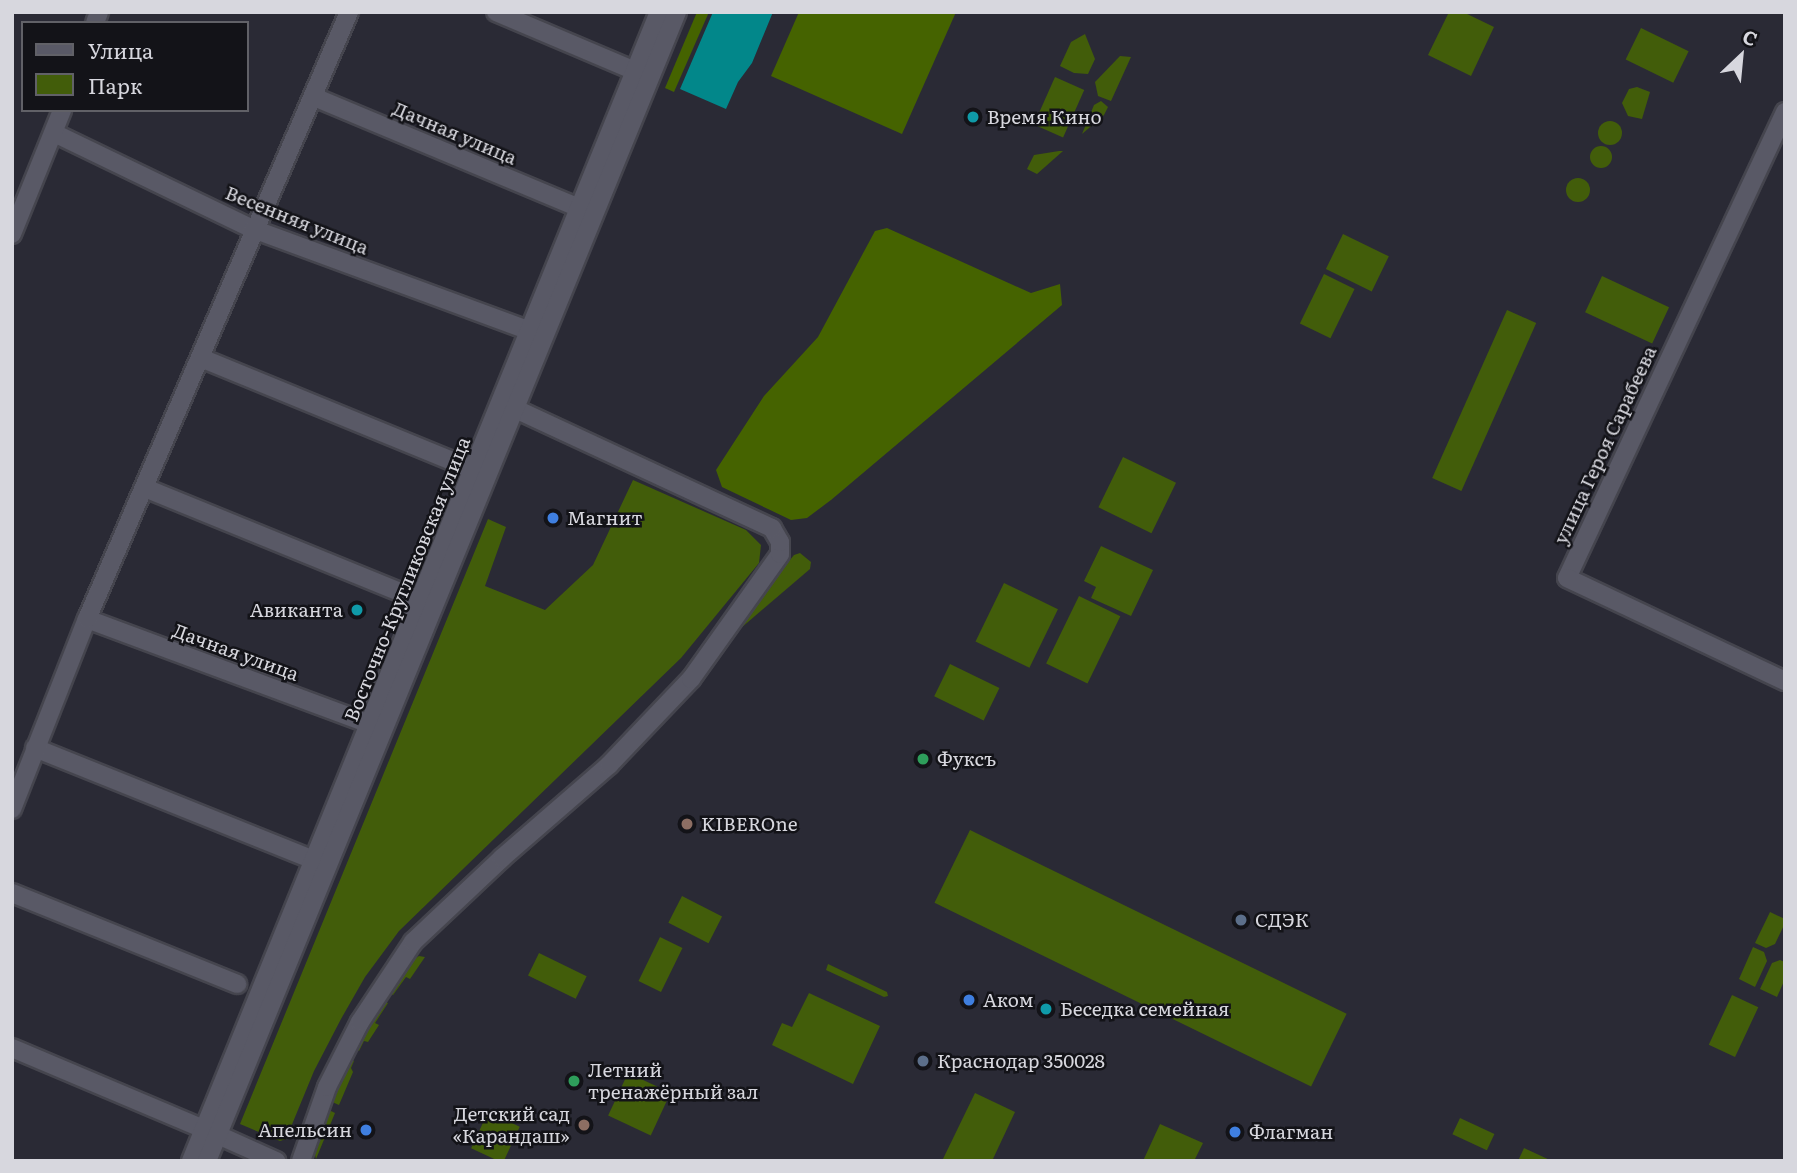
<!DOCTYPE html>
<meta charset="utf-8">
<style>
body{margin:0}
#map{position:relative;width:1797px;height:1173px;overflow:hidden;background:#2a2a35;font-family:Literata,serif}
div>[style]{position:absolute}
.green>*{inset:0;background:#425d0a;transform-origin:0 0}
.round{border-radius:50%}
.forest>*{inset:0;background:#456300}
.water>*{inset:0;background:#02878a}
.roads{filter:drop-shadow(2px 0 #45454e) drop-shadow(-2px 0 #45454e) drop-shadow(0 2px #45454e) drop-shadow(0 -2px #45454e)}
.minor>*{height:18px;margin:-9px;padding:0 9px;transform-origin:9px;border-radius:9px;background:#595966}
.secondary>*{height:18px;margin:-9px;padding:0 9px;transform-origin:9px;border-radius:9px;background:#595966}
.dots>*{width:19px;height:19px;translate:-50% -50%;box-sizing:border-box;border:4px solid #131318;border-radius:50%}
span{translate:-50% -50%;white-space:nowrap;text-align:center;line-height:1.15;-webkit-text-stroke:5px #131318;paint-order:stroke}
.poi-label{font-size:19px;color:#d7d7de}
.left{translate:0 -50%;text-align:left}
.right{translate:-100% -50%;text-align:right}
.street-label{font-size:19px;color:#d7d7de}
.frame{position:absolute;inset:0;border:14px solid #d7d7de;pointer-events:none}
.legend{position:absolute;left:21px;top:21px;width:228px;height:91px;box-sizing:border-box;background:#131318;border:2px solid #616167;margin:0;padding:9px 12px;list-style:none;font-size:21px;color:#d7d7de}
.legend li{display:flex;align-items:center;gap:14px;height:35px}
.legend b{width:35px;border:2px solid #616167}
.north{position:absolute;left:1706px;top:21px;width:70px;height:70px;-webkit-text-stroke:5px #131318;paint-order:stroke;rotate:26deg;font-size:19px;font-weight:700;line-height:28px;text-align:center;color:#d7d7de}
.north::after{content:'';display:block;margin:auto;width:24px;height:32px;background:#d7d7de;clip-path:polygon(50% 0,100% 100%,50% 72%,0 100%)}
</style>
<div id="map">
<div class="green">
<i style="clip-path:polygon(1449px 12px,1463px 12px,1494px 27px,1471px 76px,1428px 55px)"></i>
<i style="left:1641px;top:28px;width:53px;height:35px;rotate:26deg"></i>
<i style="clip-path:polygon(1085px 34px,1095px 59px,1088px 74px,1074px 73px,1060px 66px,1071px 42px)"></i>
<i style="clip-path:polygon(1120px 56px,1131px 57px,1111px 101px,1098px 96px,1095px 82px)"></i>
<i style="left:1055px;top:77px;width:32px;height:52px;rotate:24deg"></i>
<i style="clip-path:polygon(1637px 87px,1650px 92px,1642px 119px,1628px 116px,1622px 103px,1629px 89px)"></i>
<i style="clip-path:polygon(1101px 101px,1108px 107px,1104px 115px,1082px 134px,1094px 105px)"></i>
<i class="round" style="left:1598px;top:121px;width:24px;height:24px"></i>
<i class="round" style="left:1590px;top:146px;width:22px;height:22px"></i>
<i style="clip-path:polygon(1059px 151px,1063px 151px,1037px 174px,1027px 169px,1034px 155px)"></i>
<i class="round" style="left:1566px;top:178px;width:24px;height:24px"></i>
<i style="left:1343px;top:234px;width:51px;height:39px;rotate:26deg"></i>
<i style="left:1324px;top:274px;width:34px;height:55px;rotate:26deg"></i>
<i style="left:1602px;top:276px;width:74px;height:40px;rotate:25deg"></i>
<i style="left:1507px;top:310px;width:32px;height:184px;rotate:24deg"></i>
<i style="left:1123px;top:457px;width:59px;height:56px;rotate:26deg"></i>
<i style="clip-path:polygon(633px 480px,746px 530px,761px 545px,759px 563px,681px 658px,399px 931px,365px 977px,341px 1019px,314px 1071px,286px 1139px,280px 1141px,240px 1124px,488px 519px,506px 527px,485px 586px,545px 610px,593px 565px)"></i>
<i style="clip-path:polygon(1101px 546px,1153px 570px,1131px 616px,1091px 598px,1096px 587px,1084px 581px)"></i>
<i style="clip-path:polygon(800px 553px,811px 562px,810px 569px,720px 646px,794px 555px)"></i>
<i style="left:1004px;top:583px;width:60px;height:65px;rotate:26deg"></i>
<i style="left:1079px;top:596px;width:46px;height:75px;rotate:26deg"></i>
<i style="left:950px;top:664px;width:55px;height:36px;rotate:26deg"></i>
<i style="left:970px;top:830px;width:419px;height:81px;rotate:26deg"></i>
<i style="left:682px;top:896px;width:45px;height:30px;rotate:27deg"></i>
<i style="clip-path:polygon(1770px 912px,1785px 919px,1785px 923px,1775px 944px,1766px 948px,1755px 943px)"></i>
<i style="left:660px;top:937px;width:25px;height:49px;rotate:26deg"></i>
<i style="clip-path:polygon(1753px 947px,1764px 952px,1767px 961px,1755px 987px,1739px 979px)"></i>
<i style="left:539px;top:953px;width:53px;height:25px;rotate:26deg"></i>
<i style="clip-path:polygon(419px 956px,425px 957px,410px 979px,406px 977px,393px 995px,387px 992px,409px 962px)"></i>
<i style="clip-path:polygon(1780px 960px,1785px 962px,1785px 979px,1777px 997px,1760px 989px,1772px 963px)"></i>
<i style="clip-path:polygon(828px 964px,887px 992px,888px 996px,884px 997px,826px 970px)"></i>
<i style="clip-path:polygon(809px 993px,880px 1026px,853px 1084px,772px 1045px,782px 1023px,792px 1027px)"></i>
<i style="left:1732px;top:995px;width:29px;height:55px;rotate:25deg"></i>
<i style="clip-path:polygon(382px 1000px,388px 1003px,375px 1023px,379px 1025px,368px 1042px,364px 1041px,359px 1051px,355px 1048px)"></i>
<i style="clip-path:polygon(349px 1059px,354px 1061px,351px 1068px,353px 1072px,339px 1105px,330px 1101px)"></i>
<i style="left:628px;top:1073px;width:47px;height:47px;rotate:25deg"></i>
<i style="clip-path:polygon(975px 1093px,1015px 1112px,992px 1161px,942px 1161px)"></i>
<i style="clip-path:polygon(327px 1109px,335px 1113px,316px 1159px,314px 1151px)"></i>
<i style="left:488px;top:1112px;width:35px;height:40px;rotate:25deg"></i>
<i style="left:1460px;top:1118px;width:38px;height:18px;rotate:25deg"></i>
<i style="clip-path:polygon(1160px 1124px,1203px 1143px,1194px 1161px,1143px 1161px)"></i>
<i style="clip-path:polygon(1524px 1148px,1552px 1161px,1518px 1161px)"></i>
</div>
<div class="forest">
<i style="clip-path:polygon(697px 12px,709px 12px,674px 92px,665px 88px)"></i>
<i style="clip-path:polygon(799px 12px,956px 12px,902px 134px,771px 76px)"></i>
<i style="clip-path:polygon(887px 228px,1031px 293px,1060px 284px,1062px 305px,831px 500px,807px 518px,791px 520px,722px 487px,716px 470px,764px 396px,818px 337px,875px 231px)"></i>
</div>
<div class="water">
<i style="clip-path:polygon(713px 12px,773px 12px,752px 63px,738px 82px,726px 109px,680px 89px)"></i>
</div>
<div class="roads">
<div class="minor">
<i style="left:496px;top:12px;width:151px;rotate:23deg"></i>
<i style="left:95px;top:23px;width:12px;rotate:-70deg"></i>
<i style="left:314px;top:97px;width:287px;rotate:22.7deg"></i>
<i style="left:1785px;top:112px;width:514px;rotate:115.07deg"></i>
<i style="left:1567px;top:578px;width:241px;rotate:25.3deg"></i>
<i style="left:54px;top:133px;width:221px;rotate:25.8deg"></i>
<i style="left:253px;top:229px;width:295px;rotate:20.2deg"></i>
<i style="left:12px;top:234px;width:134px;rotate:-68deg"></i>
<i style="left:201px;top:358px;width:295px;rotate:22.3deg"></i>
<i style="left:145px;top:488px;width:297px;rotate:22.2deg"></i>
<i style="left:87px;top:619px;width:302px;rotate:20.4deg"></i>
<i style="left:35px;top:748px;width:301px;rotate:21.9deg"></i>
<i style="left:12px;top:809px;width:204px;rotate:-68.5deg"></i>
<i style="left:87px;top:619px;width:661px;rotate:-66.65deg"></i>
<i style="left:12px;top:893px;width:243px;rotate:22deg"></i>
<i style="left:12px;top:1048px;width:208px;rotate:22.9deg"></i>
<i style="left:218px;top:1135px;width:64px;rotate:24.1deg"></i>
<i style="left:301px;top:1161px;width:78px;rotate:-70.6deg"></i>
<i style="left:327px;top:1087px;width:73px;rotate:-63.1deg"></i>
<i style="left:360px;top:1022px;width:96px;rotate:-56.5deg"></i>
<i style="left:413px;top:942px;width:122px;rotate:-43.3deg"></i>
<i style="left:502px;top:858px;width:142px;rotate:-41deg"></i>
<i style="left:609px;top:765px;width:119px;rotate:-46.4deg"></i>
<i style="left:691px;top:679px;width:153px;rotate:-54.5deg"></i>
<i style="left:780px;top:554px;width:12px;rotate:-90deg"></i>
<i style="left:780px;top:542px;width:16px;rotate:-120deg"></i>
<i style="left:772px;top:528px;width:282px;rotate:-155.1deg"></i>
</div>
<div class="secondary">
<i style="left:191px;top:1161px;width:1241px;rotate:-67.84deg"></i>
<i style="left:207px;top:1161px;width:1241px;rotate:-67.75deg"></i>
</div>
</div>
<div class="dots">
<i style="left:973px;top:117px;background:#0f9aa8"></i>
<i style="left:553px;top:518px;background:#3f7fe0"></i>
<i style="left:357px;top:610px;background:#0f9aa8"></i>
<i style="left:923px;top:759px;background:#2e9e5b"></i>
<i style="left:687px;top:824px;background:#8d6e63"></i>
<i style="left:1241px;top:920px;background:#5c6f8a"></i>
<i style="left:969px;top:1000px;background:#3f7fe0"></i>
<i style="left:1046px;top:1009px;background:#0f9aa8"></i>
<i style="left:923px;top:1061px;background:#5c6f8a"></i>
<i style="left:574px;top:1081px;background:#2e9e5b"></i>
<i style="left:584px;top:1125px;background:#8d6e63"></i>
<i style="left:366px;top:1130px;background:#3f7fe0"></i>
<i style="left:1235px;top:1132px;background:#3f7fe0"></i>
</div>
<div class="poi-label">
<span class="left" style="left:987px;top:117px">Время Кино</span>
<span class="left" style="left:567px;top:518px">Магнит</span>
<span class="right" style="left:343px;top:610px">Авиканта</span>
<span class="left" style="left:937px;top:759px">Фуксъ</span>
<span class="left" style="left:701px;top:824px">KIBEROne</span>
<span class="left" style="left:1255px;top:920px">СДЭК</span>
<span class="left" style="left:983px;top:1000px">Аком</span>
<span class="left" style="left:1060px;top:1009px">Беседка семейная</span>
<span class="left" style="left:937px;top:1061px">Краснодар 350028</span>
<span class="left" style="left:588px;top:1081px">Летний<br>тренажёрный зал</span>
<span class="right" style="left:570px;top:1125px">Детский сад<br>«Карандаш»</span>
<span class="right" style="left:352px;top:1130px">Апельсин</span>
<span class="left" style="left:1249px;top:1132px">Флагман</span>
</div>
<div class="street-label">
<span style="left:455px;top:133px;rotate:23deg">Дачная улица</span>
<span style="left:297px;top:220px;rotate:22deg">Весенняя улица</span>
<span style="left:1605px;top:445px;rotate:-65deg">улица Героя Сарабеева</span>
<span style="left:407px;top:579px;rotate:-68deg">Восточно-Кругликовская улица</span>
<span style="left:236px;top:652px;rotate:20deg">Дачная улица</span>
</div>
<div class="frame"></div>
<ul class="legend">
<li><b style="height:9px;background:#595966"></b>Улица</li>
<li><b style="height:19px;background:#425d0a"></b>Парк</li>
</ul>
<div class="north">С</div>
</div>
